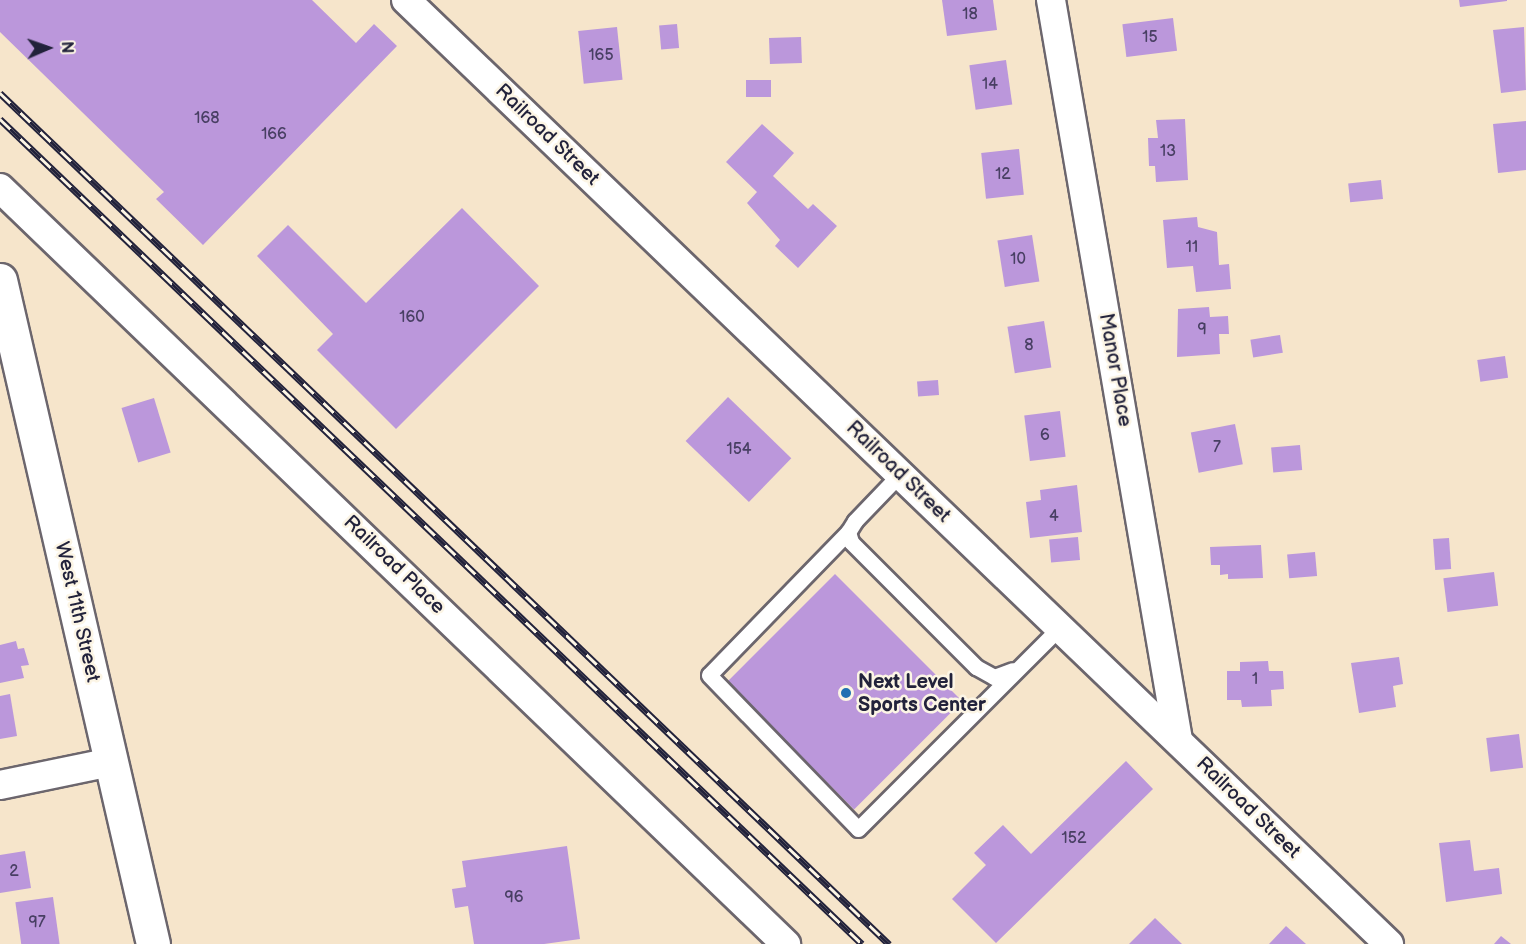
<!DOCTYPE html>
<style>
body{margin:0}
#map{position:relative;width:1526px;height:944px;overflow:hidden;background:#f6e5cb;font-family:"Balsamiq Sans",sans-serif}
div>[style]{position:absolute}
.building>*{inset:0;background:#bb97db;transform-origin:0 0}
.roads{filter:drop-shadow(2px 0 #6c666d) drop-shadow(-2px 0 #6c666d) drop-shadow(0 2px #6c666d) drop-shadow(0 -2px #6c666d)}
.lane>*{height:15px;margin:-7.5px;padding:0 7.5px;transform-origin:7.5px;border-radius:7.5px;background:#fff}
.street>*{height:28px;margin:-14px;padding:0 14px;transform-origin:14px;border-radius:14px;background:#fff}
.secondary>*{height:33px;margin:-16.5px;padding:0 16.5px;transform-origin:16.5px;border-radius:16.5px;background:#fff}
.rail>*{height:7px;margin-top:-3.5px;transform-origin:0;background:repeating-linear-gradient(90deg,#fcf5e5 0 14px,#22223b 0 28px);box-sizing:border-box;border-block:2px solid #22223b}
.dots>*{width:16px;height:16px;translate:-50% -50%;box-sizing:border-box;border:3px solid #fcf5e5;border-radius:50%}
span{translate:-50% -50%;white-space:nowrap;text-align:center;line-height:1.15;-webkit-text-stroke:5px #fcf5e5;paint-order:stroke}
.number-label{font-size:16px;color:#483f63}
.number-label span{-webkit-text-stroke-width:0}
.street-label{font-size:20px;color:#22223b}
.poi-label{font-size:20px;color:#22223b;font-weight:700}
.left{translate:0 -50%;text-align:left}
.north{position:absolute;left:18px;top:18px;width:60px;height:60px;-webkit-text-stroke:4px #fcf5e5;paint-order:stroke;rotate:88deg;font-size:16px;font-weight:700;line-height:24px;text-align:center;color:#22223b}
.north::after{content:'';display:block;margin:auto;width:21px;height:27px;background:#22223b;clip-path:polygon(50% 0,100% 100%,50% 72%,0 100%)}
</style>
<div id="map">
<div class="building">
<i style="clip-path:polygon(0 0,312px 0,356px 43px,374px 24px,397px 46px,203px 245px,156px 199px,164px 192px,0 32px)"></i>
<i style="clip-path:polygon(942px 0,993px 0,997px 30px,947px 36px)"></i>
<i style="clip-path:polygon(1459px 0,1507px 0,1507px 1px,1460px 7px)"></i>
<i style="left:1173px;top:18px;width:33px;height:51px;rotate:83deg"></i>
<i style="left:677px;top:24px;width:24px;height:18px;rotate:85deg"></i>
<i style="left:617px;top:27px;width:53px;height:39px;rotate:84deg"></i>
<i style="clip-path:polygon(1524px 27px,1526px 90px,1501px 93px,1493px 30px)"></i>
<i style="left:801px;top:37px;width:26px;height:32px;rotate:88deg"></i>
<i style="left:1006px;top:60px;width:45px;height:37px;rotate:82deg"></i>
<i style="left:771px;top:80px;width:17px;height:25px;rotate:90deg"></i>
<i style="clip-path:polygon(1185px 119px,1188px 180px,1156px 182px,1155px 166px,1149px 166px,1148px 138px,1158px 138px,1156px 120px)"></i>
<i style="clip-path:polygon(1526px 121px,1526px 170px,1498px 173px,1493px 124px)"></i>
<i style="clip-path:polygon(762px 124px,794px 153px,773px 176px,808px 209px,813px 204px,837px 226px,798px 268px,775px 246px,780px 240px,747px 203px,757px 192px,726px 162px)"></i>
<i style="left:1019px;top:149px;width:46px;height:38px;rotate:84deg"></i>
<i style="left:1381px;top:180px;width:19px;height:33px;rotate:84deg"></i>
<i style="clip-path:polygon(462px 208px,539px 286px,396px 429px,317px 350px,333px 334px,257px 256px,288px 225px,366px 303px)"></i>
<i style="clip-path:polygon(1197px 217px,1198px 227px,1217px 232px,1219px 265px,1229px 264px,1231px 289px,1196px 292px,1193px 266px,1167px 268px,1163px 220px)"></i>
<i style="left:1032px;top:235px;width:47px;height:35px;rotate:81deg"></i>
<i style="clip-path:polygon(1209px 307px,1210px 317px,1228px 316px,1229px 334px,1219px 334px,1220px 354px,1177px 357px,1178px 309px)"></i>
<i style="left:1044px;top:321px;width:47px;height:37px;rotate:81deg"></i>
<i style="left:1280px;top:335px;width:18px;height:30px;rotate:81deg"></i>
<i style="left:1505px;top:356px;width:22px;height:28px;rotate:82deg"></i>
<i style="left:938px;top:380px;width:15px;height:21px;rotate:86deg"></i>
<i style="left:728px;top:397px;width:88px;height:61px;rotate:44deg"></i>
<i style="left:154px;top:398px;width:57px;height:34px;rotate:73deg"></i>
<i style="left:1060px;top:411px;width:46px;height:36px;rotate:83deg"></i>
<i style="left:1235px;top:424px;width:41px;height:45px;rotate:79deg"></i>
<i style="left:1300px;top:445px;width:25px;height:29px;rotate:85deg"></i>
<i style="clip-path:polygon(1077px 485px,1082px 532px,1030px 538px,1026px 502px,1041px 500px,1040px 490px)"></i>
<i style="left:1078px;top:537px;width:23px;height:29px;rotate:85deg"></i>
<i style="left:1449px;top:538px;width:31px;height:16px;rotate:86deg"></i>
<i style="clip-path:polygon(1261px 545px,1263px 578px,1228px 579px,1228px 574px,1220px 575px,1220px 565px,1211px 565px,1210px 547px)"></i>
<i style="left:1315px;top:552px;width:24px;height:28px;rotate:85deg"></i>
<i style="left:1494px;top:572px;width:34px;height:51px;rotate:83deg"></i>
<i style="left:835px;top:574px;width:180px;height:153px;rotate:45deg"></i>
<i style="clip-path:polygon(16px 641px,18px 649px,24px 648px,29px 665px,21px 666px,24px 678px,0 683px,0 645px)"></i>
<i style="clip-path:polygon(1399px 657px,1403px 684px,1393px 686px,1396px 707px,1359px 713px,1351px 663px)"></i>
<i style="clip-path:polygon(1268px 661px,1269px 671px,1283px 671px,1284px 689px,1271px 690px,1272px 706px,1242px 707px,1241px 700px,1227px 700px,1227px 671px,1240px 671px,1240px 662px)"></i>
<i style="clip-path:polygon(10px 694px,17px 736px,0 739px,0 696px)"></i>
<i style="left:1519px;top:734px;width:34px;height:33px;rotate:83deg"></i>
<i style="clip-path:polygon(1126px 761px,1153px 789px,996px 943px,952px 899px,986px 865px,974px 853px,1003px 825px,1031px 854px)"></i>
<i style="clip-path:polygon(1470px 840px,1474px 871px,1499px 868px,1502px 894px,1446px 902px,1439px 843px)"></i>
<i style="clip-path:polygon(567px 846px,580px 939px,544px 944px,474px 944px,468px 906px,455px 908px,452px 889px,466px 887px,462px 861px)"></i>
<i style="clip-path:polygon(25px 851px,31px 888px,0 893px,0 855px)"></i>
<i style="left:53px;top:897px;width:48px;height:38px;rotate:82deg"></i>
<i style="clip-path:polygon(1155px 918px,1182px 944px,1129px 944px)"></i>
<i style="clip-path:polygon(1286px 926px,1306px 944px,1269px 944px)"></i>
<i style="clip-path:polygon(1501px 936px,1511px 944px,1494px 944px)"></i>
</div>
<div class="roads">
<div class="lane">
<i style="left:900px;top:474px;width:65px;rotate:133.8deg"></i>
<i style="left:855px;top:521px;width:13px;rotate:122deg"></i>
<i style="left:848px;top:532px;width:10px;rotate:73deg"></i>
<i style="left:851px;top:542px;width:177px;rotate:45deg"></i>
<i style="left:976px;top:667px;width:21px;rotate:29deg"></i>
<i style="left:994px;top:677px;width:20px;rotate:-20deg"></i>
<i style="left:848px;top:532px;width:199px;rotate:134.2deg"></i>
<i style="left:709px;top:675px;width:214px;rotate:45.9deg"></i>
<i style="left:858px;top:829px;width:284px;rotate:-45deg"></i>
</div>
<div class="street">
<i style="left:406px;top:0;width:1363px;rotate:43.84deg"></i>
<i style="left:1051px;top:0;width:751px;rotate:80.26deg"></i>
<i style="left:0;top:188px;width:1091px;rotate:43.89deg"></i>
<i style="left:0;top:785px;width:113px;rotate:-11.7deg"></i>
</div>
<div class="secondary">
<i style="left:0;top:280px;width:681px;rotate:77.02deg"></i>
</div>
</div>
<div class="rail">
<i style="left:0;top:93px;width:1231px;rotate:43.75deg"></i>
<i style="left:0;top:119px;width:1193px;rotate:43.74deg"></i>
</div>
<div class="dots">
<i style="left:846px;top:693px;background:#1f6fb2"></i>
</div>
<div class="number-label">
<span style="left:970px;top:15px">18</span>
<span style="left:1150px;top:38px">15</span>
<span style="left:601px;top:56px">165</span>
<span style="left:990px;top:85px">14</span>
<span style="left:207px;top:119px">168</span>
<span style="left:274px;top:135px">166</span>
<span style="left:1168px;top:152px">13</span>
<span style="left:1003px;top:175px">12</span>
<span style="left:1192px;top:248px">11</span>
<span style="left:1018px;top:260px">10</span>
<span style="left:412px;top:318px">160</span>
<span style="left:1202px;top:330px">9</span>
<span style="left:1029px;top:346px">8</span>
<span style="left:1045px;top:436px">6</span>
<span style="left:1217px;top:448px">7</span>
<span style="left:739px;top:450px">154</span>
<span style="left:1054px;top:517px">4</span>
<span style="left:1255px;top:680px">1</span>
<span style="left:1074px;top:839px">152</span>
<span style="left:14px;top:872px">2</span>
<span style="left:514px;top:898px">96</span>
<span style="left:37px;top:923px">97</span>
</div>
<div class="street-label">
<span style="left:547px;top:135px;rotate:44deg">Railroad Street</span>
<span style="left:1115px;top:370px;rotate:80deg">Manor Place</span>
<span style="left:898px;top:472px;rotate:44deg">Railroad Street</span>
<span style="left:394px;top:565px;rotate:44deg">Railroad Place</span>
<span style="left:77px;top:612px;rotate:77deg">West 11th Street</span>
<span style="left:1248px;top:808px;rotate:44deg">Railroad Street</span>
</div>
<div class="poi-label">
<span class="left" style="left:858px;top:694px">Next Level<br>Sports Center</span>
</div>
<div class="north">N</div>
</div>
